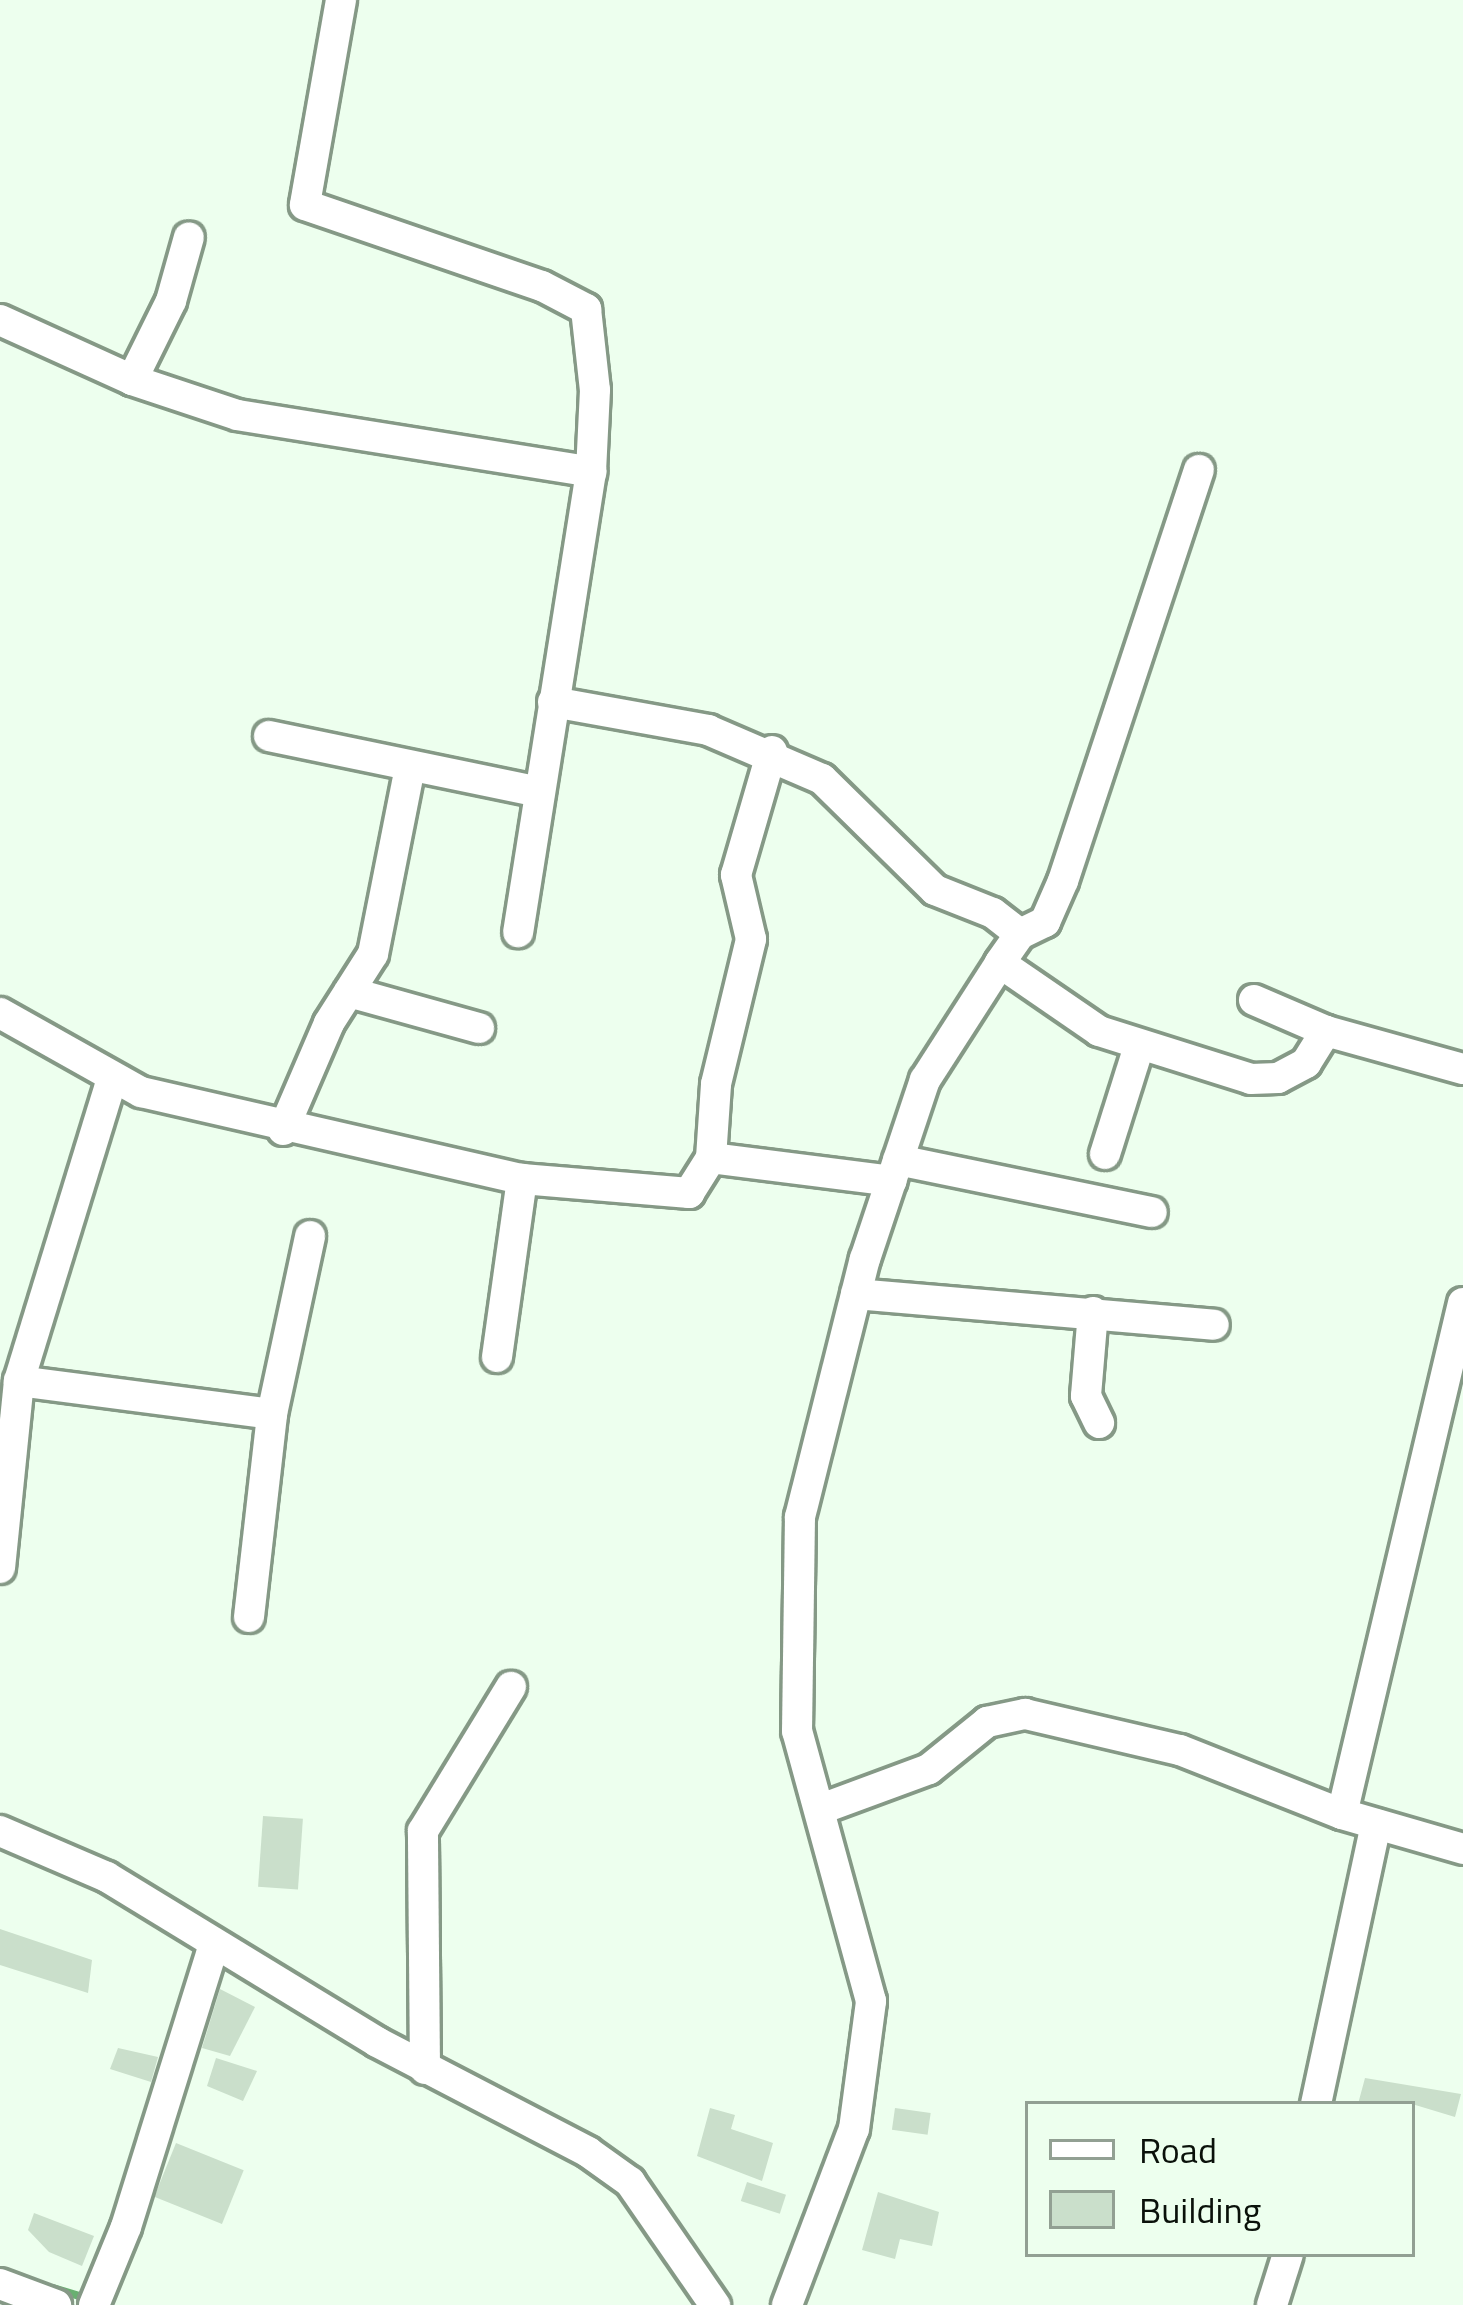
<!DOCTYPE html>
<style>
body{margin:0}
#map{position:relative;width:1463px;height:2305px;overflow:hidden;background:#edffee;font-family:"Titillium Web",sans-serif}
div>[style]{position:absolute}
.stream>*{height:8px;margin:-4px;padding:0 4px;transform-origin:4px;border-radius:4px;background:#69b071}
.building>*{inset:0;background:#cadfcb;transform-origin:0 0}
.roads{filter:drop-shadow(3px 0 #859986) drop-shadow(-3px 0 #859986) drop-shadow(0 3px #859986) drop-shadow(0 -3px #859986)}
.minor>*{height:30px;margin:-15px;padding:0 15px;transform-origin:15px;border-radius:15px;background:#fff}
span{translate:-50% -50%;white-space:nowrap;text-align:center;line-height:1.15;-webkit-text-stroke:9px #edffee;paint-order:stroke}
.legend{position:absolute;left:1025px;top:2101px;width:390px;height:156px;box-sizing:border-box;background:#edffee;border:3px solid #92a093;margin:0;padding:15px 21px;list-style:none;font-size:36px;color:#0a110a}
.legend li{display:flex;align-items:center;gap:24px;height:60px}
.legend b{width:60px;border:3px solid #92a093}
</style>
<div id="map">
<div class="stream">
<i style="left:53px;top:2288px;width:39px;rotate:17deg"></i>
</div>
<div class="building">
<i style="left:263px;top:1816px;width:40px;height:71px;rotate:4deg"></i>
<i style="clip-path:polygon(0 1929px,92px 1960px,88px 1993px,0 1965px)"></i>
<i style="clip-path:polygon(220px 1989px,255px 2007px,230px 2056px,202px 2048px)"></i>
<i style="clip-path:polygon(118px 2048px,158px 2057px,151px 2082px,110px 2069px)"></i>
<i style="clip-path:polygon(216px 2058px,257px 2071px,243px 2101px,207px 2086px)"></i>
<i style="clip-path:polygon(1365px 2078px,1461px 2094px,1455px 2117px,1412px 2104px,1358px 2104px)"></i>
<i style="clip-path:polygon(710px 2108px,735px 2115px,731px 2129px,773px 2143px,762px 2181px,697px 2156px)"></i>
<i style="left:895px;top:2108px;width:36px;height:22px;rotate:8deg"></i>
<i style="left:176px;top:2143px;width:73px;height:58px;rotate:22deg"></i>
<i style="left:747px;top:2182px;width:41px;height:20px;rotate:18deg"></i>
<i style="clip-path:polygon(878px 2192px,939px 2212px,932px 2246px,900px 2239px,895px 2259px,862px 2250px)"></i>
<i style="clip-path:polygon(34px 2213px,94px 2236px,82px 2266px,49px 2252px,28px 2230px)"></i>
</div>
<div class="roads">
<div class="minor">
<i style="left:341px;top:0;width:208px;rotate:100deg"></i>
<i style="left:305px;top:205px;width:250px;rotate:18.9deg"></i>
<i style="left:542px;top:286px;width:50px;rotate:27.6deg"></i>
<i style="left:586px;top:309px;width:81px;rotate:83.7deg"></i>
<i style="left:595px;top:390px;width:82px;rotate:92.8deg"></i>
<i style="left:0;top:320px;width:145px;rotate:24.4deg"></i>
<i style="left:132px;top:380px;width:111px;rotate:18.4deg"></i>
<i style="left:237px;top:415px;width:359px;rotate:9.1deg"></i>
<i style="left:591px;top:472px;width:466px;rotate:99deg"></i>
<i style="left:132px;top:380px;width:88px;rotate:-63.7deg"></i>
<i style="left:171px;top:301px;width:66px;rotate:-74.3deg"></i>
<i style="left:553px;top:702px;width:158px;rotate:10.2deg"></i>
<i style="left:708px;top:730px;width:124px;rotate:23.3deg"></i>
<i style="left:822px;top:779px;width:158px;rotate:44.5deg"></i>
<i style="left:935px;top:890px;width:62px;rotate:21.6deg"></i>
<i style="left:993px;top:913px;width:34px;rotate:38deg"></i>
<i style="left:1020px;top:934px;width:35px;rotate:125deg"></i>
<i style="left:1000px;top:963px;width:120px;rotate:34.5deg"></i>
<i style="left:1099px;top:1031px;width:159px;rotate:17.5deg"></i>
<i style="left:1251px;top:1079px;width:27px;rotate:-2deg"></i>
<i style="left:1278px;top:1078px;width:32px;rotate:-28deg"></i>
<i style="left:1306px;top:1063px;width:38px;rotate:-58deg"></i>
<i style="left:269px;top:736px;width:276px;rotate:11.7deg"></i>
<i style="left:1020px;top:934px;width:28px;rotate:-26deg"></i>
<i style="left:1045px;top:922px;width:45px;rotate:-66.3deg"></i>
<i style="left:1063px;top:881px;width:433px;rotate:-71.7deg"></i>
<i style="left:349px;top:992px;width:135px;rotate:15.5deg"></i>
<i style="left:1254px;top:1000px;width:78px;rotate:23.3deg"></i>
<i style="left:1326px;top:1031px;width:142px;rotate:15.5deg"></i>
<i style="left:0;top:1013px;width:162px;rotate:29.3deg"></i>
<i style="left:141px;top:1092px;width:391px;rotate:12.9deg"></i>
<i style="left:522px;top:1179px;width:168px;rotate:4.8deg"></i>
<i style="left:689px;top:1193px;width:41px;rotate:-57.8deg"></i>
<i style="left:711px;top:1158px;width:182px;rotate:7.2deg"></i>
<i style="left:283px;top:1130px;width:116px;rotate:-66.7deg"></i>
<i style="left:329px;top:1023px;width:82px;rotate:-57.5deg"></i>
<i style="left:373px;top:954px;width:191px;rotate:-78.8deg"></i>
<i style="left:1105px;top:1154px;width:113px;rotate:-72.5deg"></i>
<i style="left:711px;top:1158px;width:74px;rotate:-86.1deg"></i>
<i style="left:716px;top:1084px;width:149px;rotate:-76.4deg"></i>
<i style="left:751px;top:939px;width:66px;rotate:-103.2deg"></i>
<i style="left:736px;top:875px;width:129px;rotate:-73.8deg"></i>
<i style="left:898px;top:1160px;width:259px;rotate:11.6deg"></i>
<i style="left:856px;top:1294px;width:359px;rotate:4.9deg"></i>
<i style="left:1093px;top:1312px;width:84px;rotate:94.8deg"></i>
<i style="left:1086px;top:1396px;width:30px;rotate:64deg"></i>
<i style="left:497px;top:1357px;width:180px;rotate:-82deg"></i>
<i style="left:19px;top:1381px;width:255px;rotate:7.4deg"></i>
<i style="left:0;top:1568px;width:188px;rotate:-84.2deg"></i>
<i style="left:19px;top:1381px;width:313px;rotate:-72.9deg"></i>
<i style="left:249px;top:1617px;width:204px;rotate:-83.5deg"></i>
<i style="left:272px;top:1414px;width:182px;rotate:-77.9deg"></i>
<i style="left:821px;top:1809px;width:115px;rotate:-20.3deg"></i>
<i style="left:929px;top:1769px;width:75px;rotate:-39deg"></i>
<i style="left:987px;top:1722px;width:39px;rotate:-12deg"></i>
<i style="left:1025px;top:1714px;width:159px;rotate:13.1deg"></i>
<i style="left:1180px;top:1750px;width:174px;rotate:21.6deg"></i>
<i style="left:1342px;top:1814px;width:126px;rotate:16.1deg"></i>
<i style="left:1342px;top:1814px;width:525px;rotate:-76.68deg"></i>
<i style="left:0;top:1831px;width:116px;rotate:23.3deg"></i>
<i style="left:107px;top:1877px;width:316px;rotate:31.4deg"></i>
<i style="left:377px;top:2042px;width:238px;rotate:27.5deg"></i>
<i style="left:588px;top:2152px;width:52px;rotate:35.5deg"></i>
<i style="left:630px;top:2182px;width:150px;rotate:55.4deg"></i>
<i style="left:425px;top:2069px;width:238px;rotate:-90.5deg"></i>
<i style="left:423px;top:1831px;width:169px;rotate:-58.6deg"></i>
<i style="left:1316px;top:2104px;width:286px;rotate:-77.9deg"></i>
<i style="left:0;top:2284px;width:60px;rotate:20.6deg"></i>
<i style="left:94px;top:2305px;width:84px;rotate:-67.7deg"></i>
<i style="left:126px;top:2227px;width:296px;rotate:-72.7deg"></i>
<i style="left:787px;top:2305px;width:188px;rotate:-69.2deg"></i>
<i style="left:854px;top:2129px;width:129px;rotate:-82.4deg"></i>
<i style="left:871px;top:2001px;width:280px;rotate:-105.3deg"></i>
<i style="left:797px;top:1731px;width:214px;rotate:-89.2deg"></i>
<i style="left:800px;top:1517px;width:266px;rotate:-75.9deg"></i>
<i style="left:865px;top:1259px;width:189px;rotate:-71.5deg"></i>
<i style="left:925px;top:1080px;width:139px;rotate:-57.3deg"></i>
<i style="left:1272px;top:2305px;width:53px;rotate:-72.6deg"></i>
</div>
</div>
<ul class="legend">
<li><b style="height:15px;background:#fff"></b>Road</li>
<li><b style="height:33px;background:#cadfcb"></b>Building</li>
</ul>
</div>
